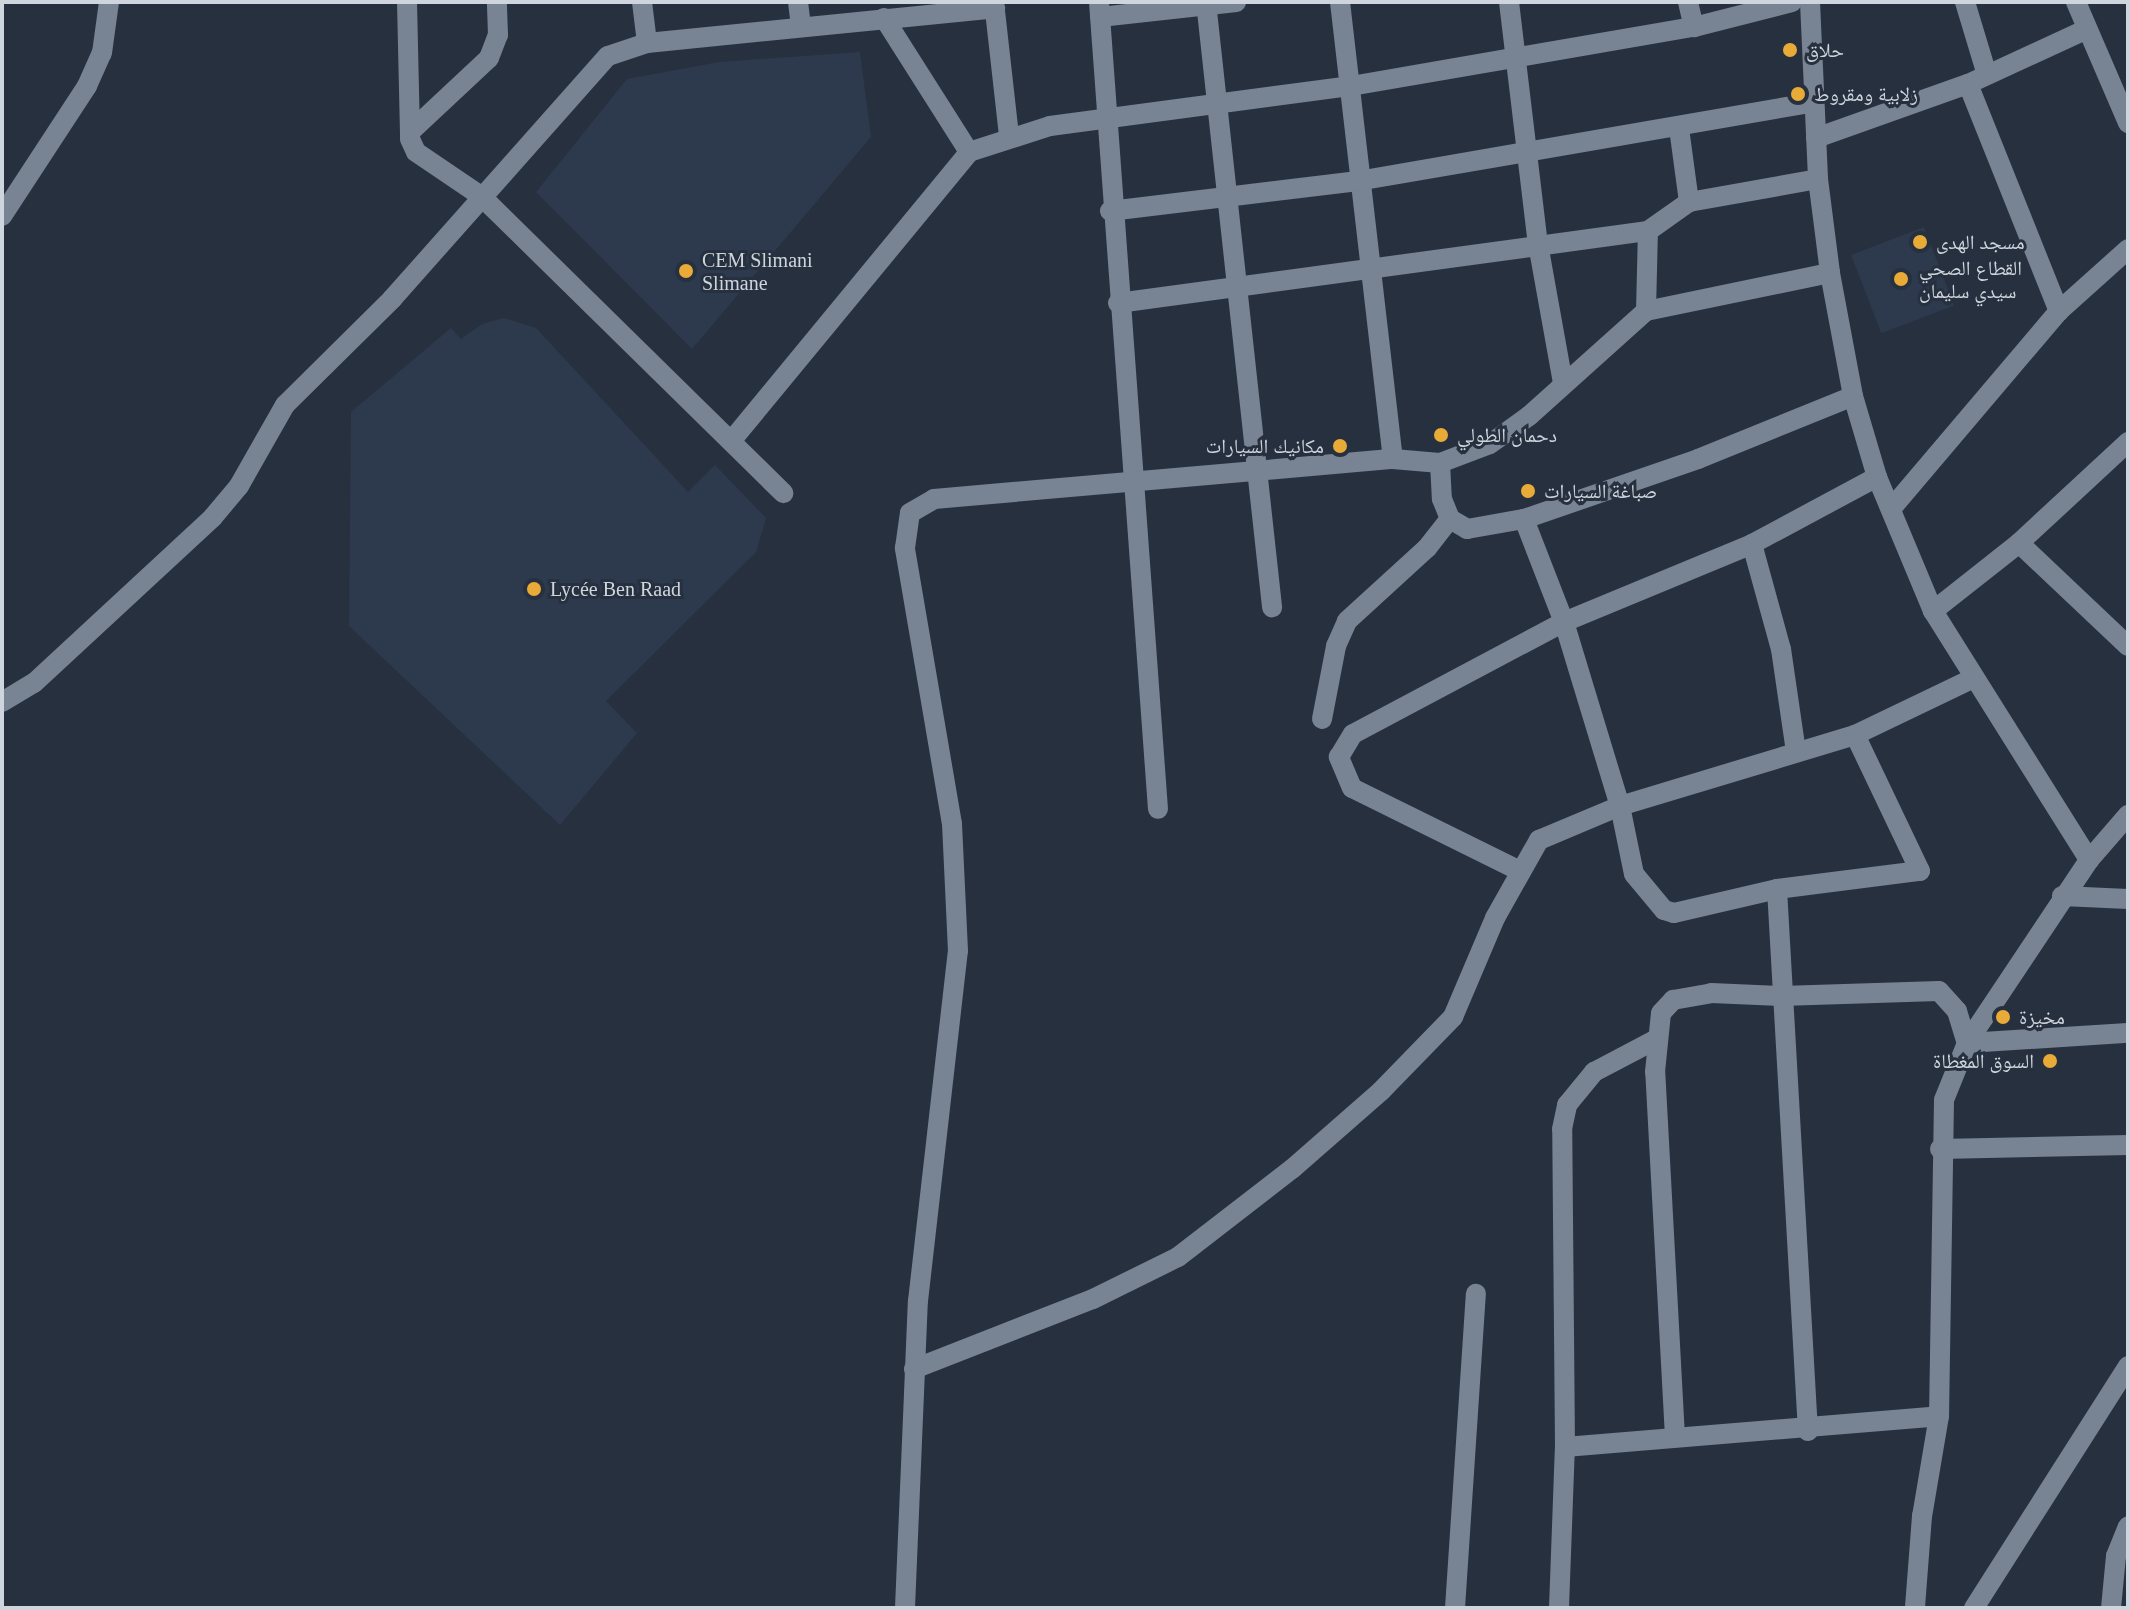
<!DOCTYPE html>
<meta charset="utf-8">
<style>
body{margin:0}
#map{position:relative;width:2130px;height:1610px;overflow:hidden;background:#27303e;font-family:"Times New Roman","Noto Naskh Arabic",serif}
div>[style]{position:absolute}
.built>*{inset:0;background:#2d3a4d;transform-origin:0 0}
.minor>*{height:20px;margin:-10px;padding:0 10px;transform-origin:10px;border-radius:10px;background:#788393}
.tertiary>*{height:20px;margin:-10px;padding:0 10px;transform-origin:10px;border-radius:10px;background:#788393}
.secondary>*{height:20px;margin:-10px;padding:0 10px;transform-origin:10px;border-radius:10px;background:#788393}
.dots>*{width:22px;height:22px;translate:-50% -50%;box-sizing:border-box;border:4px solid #27303e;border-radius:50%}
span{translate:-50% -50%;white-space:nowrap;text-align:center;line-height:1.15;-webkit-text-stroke:6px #27303e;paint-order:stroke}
.poi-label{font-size:20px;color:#cfd5de}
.left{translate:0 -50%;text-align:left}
.right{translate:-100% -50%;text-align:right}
.frame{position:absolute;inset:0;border:4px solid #cfd5de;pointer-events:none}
</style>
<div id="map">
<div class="built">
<i style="clip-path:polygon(860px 52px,871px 137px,692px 349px,536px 192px,627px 79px,719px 62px)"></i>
<i style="left:1924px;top:227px;width:84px;height:78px;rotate:69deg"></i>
<i style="clip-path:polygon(504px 318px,536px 328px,688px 492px,715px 465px,766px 518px,756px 552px,606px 701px,637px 733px,560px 825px,349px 626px,351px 412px,451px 328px,461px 339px,482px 324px)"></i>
</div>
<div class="minor">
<i style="left:407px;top:2px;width:137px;rotate:88.7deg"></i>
<i style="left:410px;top:139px;width:14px;rotate:65deg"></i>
<i style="left:416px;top:152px;width:78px;rotate:34.1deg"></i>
<i style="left:481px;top:196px;width:424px;rotate:44.5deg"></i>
<i style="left:642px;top:2px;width:41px;rotate:83deg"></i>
<i style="left:798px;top:2px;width:25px;rotate:83deg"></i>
<i style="left:994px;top:2px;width:135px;rotate:83.6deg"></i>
<i style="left:1099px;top:2px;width:809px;rotate:85.82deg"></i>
<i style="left:1206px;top:2px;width:609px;rotate:83.77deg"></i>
<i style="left:1340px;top:2px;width:460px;rotate:83.4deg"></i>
<i style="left:1509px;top:2px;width:244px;rotate:83.2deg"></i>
<i style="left:1538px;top:244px;width:141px;rotate:79.8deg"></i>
<i style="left:1688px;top:2px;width:26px;rotate:77deg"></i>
<i style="left:1965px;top:2px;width:76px;rotate:73.2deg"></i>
<i style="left:2076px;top:2px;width:132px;rotate:66.7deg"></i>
<i style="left:1100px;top:17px;width:137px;rotate:-6.3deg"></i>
<i style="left:884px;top:18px;width:159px;rotate:57.6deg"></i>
<i style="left:1968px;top:84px;width:245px;rotate:68.2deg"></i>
<i style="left:1679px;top:128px;width:75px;rotate:82.3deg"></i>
<i style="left:410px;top:132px;width:108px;rotate:-43.1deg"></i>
<i style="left:489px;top:58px;width:25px;rotate:-69deg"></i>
<i style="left:498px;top:35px;width:33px;rotate:-92deg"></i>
<i style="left:1816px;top:138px;width:161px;rotate:-19.6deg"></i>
<i style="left:1968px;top:84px;width:131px;rotate:-24.8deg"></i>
<i style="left:1110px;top:211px;width:250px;rotate:-6.9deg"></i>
<i style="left:1358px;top:181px;width:462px;rotate:-9.8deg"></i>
<i style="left:1118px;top:303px;width:535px;rotate:-7.74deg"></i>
<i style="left:1648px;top:231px;width:50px;rotate:-35.3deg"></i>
<i style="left:1689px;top:202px;width:131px;rotate:-10.1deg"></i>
<i style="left:1646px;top:311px;width:80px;rotate:-88.6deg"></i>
<i style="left:732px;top:440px;width:373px;rotate:-50.5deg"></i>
<i style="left:969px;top:152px;width:85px;rotate:-17.8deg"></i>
<i style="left:1050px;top:126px;width:304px;rotate:-7.6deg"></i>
<i style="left:1351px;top:86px;width:348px;rotate:-9.8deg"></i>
<i style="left:1694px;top:27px;width:101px;rotate:-14.3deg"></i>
<i style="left:1440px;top:463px;width:36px;rotate:87deg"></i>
<i style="left:1442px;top:499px;width:22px;rotate:68deg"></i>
<i style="left:1450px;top:519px;width:20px;rotate:30deg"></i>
<i style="left:1467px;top:529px;width:58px;rotate:-10deg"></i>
<i style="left:1524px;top:519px;width:184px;rotate:-19deg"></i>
<i style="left:1698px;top:459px;width:167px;rotate:-22.1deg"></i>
<i style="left:1891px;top:509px;width:260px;rotate:-49.7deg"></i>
<i style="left:2059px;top:311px;width:93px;rotate:-41.9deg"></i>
<i style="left:1524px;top:519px;width:110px;rotate:68.8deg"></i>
<i style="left:1564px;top:622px;width:192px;rotate:73.1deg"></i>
<i style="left:1620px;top:806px;width:69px;rotate:78.4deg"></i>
<i style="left:1634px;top:874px;width:47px;rotate:50.2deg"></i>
<i style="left:1664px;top:910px;width:10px;rotate:17deg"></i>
<i style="left:1674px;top:913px;width:106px;rotate:-13.1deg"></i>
<i style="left:1777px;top:889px;width:144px;rotate:-7.2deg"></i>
<i style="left:1920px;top:871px;width:151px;rotate:-115.5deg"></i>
<i style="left:2019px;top:543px;width:150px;rotate:43.4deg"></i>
<i style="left:1752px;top:544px;width:109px;rotate:74.6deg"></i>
<i style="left:1781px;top:649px;width:104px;rotate:81.7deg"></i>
<i style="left:1933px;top:611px;width:110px;rotate:-38.3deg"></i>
<i style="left:2019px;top:543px;width:149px;rotate:-42.8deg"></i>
<i style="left:2px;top:702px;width:37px;rotate:-31deg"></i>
<i style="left:34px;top:683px;width:244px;rotate:-42.8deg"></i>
<i style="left:213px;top:517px;width:40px;rotate:-50deg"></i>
<i style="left:239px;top:486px;width:93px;rotate:-60.4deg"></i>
<i style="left:285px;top:405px;width:151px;rotate:-44.7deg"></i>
<i style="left:392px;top:299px;width:325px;rotate:-48.4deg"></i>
<i style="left:608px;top:56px;width:41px;rotate:-18.4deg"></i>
<i style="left:647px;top:43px;width:350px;rotate:-5.7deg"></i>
<i style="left:1322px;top:719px;width:74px;rotate:-79.1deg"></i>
<i style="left:1336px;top:646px;width:27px;rotate:-66deg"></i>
<i style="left:1347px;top:621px;width:108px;rotate:-42.4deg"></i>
<i style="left:1427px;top:548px;width:37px;rotate:-52deg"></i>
<i style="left:2089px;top:860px;width:60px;rotate:-49.1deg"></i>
<i style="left:1520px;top:871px;width:187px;rotate:-153.7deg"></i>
<i style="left:1352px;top:788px;width:34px;rotate:-113deg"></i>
<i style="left:1339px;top:757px;width:27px;rotate:-59deg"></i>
<i style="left:1353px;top:734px;width:239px;rotate:-28deg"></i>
<i style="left:1564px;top:622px;width:204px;rotate:-22.5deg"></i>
<i style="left:1752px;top:544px;width:142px;rotate:-28.2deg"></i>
<i style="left:1777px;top:889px;width:543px;rotate:86.73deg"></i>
<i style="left:2062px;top:896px;width:66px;rotate:2.6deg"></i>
<i style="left:1940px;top:1149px;width:188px;rotate:-1.2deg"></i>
<i style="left:914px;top:1369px;width:192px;rotate:-21.4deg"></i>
<i style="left:1093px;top:1299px;width:95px;rotate:-26.3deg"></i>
<i style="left:1178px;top:1257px;width:144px;rotate:-37.7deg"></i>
<i style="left:1292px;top:1169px;width:118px;rotate:-41.2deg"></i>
<i style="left:1381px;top:1091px;width:103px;rotate:-45.8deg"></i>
<i style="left:1453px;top:1017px;width:108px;rotate:-67deg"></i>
<i style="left:1495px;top:918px;width:90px;rotate:-60.6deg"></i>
<i style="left:1539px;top:840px;width:88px;rotate:-22.8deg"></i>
<i style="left:1620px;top:806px;width:245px;rotate:-16.8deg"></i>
<i style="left:1855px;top:735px;width:130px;rotate:-25.6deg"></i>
<i style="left:1675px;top:1437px;width:366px;rotate:-93.1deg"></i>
<i style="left:1655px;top:1072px;width:59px;rotate:-84.2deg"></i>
<i style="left:1661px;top:1013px;width:18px;rotate:-47deg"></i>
<i style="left:1673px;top:1000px;width:39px;rotate:-10deg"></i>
<i style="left:1711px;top:993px;width:70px;rotate:2.5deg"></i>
<i style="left:1781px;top:996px;width:158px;rotate:-1.8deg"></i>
<i style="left:1939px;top:991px;width:27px;rotate:48deg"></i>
<i style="left:1957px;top:1011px;width:34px;rotate:73deg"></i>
<i style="left:1967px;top:1043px;width:161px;rotate:-3.6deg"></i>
<i style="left:1565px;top:1447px;width:375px;rotate:-4.7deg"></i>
<i style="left:905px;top:1608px;width:307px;rotate:-87.6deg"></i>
<i style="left:918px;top:1301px;width:352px;rotate:-83.5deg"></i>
<i style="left:958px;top:951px;width:127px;rotate:-92.7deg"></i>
<i style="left:952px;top:824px;width:280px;rotate:-99.7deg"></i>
<i style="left:905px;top:548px;width:35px;rotate:-82deg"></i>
<i style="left:910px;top:513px;width:28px;rotate:-30deg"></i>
<i style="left:934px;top:499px;width:461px;rotate:-5deg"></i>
<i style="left:1393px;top:459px;width:47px;rotate:4.9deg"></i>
<i style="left:1440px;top:463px;width:53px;rotate:-20.8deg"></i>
<i style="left:1490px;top:444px;width:48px;rotate:-35.7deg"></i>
<i style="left:1529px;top:416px;width:157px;rotate:-41.9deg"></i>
<i style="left:1646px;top:311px;width:188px;rotate:-11.7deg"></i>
<i style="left:1455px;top:1608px;width:315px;rotate:-86.2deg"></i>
<i style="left:1559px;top:1608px;width:161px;rotate:-87.9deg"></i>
<i style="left:1565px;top:1447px;width:318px;rotate:-90.5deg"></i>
<i style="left:1562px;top:1129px;width:25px;rotate:-78deg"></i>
<i style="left:1567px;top:1105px;width:43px;rotate:-50.7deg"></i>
<i style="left:1594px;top:1072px;width:69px;rotate:-27.7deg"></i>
<i style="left:1974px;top:1608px;width:287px;rotate:-57.5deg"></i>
<i style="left:2111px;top:1608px;width:52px;rotate:-84.5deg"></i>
<i style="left:2116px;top:1556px;width:32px;rotate:-68deg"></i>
</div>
<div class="tertiary">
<i style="left:1810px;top:2px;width:177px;rotate:87.4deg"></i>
<i style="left:1818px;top:179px;width:95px;rotate:82.7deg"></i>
<i style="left:1830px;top:273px;width:125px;rotate:79.4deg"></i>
<i style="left:1853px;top:396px;width:84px;rotate:73.5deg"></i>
<i style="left:1877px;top:477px;width:145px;rotate:67.3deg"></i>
<i style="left:1933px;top:611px;width:294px;rotate:57.9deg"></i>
<i style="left:2089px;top:860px;width:220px;rotate:123.7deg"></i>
<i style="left:1967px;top:1043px;width:61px;rotate:112deg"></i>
<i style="left:1944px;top:1100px;width:316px;rotate:90.9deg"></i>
<i style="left:1939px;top:1416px;width:101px;rotate:99.6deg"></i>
<i style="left:1922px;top:1516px;width:92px;rotate:94.4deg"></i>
</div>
<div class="secondary">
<i style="left:2px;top:216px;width:155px;rotate:-56.8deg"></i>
<i style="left:87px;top:86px;width:36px;rotate:-66deg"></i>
<i style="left:102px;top:53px;width:51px;rotate:-82.2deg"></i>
</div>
<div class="dots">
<i style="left:1790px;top:50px;background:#e9ab38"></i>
<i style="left:1798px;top:94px;background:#e9ab38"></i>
<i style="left:1920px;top:242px;background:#e9ab38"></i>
<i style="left:686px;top:271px;background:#e9ab38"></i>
<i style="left:1901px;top:279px;background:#e9ab38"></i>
<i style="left:1441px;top:435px;background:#e9ab38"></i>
<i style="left:1340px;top:446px;background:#e9ab38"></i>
<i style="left:1528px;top:491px;background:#e9ab38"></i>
<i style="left:534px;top:589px;background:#e9ab38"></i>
<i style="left:2003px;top:1017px;background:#e9ab38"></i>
<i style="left:2050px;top:1061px;background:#e9ab38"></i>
</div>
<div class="poi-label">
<span class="left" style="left:1806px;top:50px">حلاق</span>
<span class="left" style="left:1814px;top:94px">زلابية ومقروط</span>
<span class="left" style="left:1936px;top:242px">مسجد الهدى</span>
<span class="left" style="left:702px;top:272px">CEM Slimani<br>Slimane</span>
<span class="left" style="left:1919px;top:280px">القطاع الصحي<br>سيدي سليمان</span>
<span class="left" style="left:1457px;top:435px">دحمان الطولي</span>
<span class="right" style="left:1324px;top:446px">مكانيك السيارات</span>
<span class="left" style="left:1544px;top:491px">صباغة السيارات</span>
<span class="left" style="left:550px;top:589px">Lycée Ben Raad</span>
<span class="left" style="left:2019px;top:1017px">مخيزة</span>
<span class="right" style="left:2034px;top:1061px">السوق المغطاة</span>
</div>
<div class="frame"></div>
</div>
